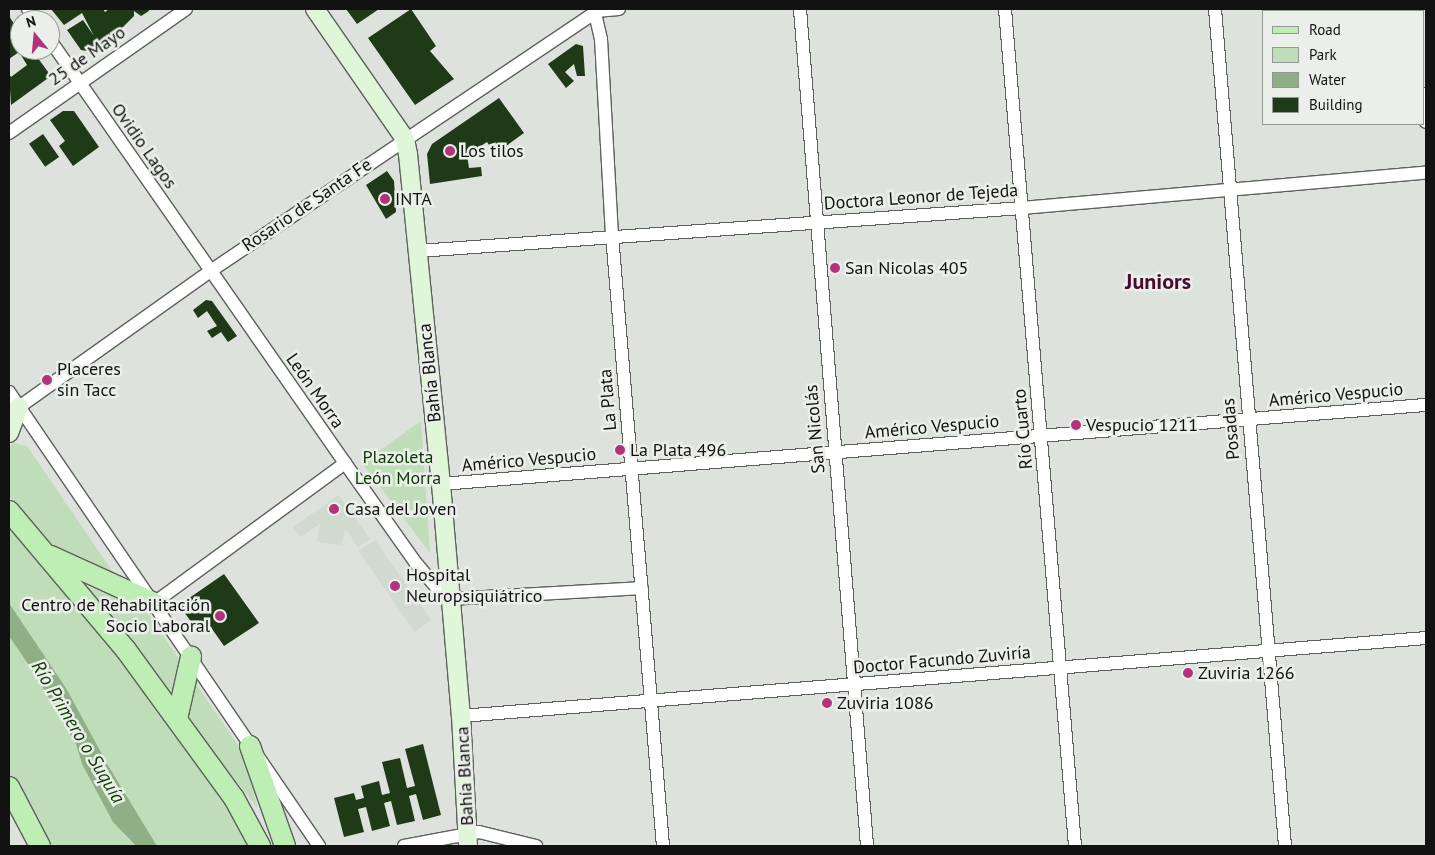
<!DOCTYPE html>
<meta charset="utf-8">
<style>
body{margin:0}
#map{position:relative;width:1435px;height:855px;overflow:hidden;background:#dee2dd;font-family:"PT Sans",sans-serif}
div>[style]{position:absolute}
.built>*{inset:0;background:#d1dace;transform-origin:0 0}
.green>*{inset:0;background:#c0ddb9}
.water>*{inset:0;background:#8faf87}
.building>*{inset:0;background:#1e3a17;transform-origin:0 0}
.roads{filter:drop-shadow(1px 0 #5d615d) drop-shadow(-1px 0 #5d615d) drop-shadow(0 1px #5d615d) drop-shadow(0 -1px #5d615d)}
.street>*{height:12px;margin:-6px;padding:0 6px;transform-origin:6px;border-radius:6px;background:#fff}
.secondary>*{height:18px;margin:-9px;padding:0 9px;transform-origin:9px;border-radius:9px;background:#dff6d9}
.primary>*{height:20px;margin:-10px;padding:0 10px;transform-origin:10px;border-radius:10px;background:#beeeb3}
.dots>*{width:14px;height:14px;translate:-50% -50%;box-sizing:border-box;border:2px solid #ebefea;border-radius:50%}
span{translate:-50% -50%;white-space:nowrap;text-align:center;line-height:1.15;-webkit-text-stroke:5px #ebefea;paint-order:stroke}
.street-label{font-size:18px;color:#111211}
.poi-label{font-size:18px;color:#111211}
.left{translate:0 -50%;text-align:left}
.right{translate:-100% -50%;text-align:right}
.park-label{font-size:18px;color:#093700}
.water-label{font-size:19px;color:#0f3b02;font-style:italic}
.district-label{font-size:22px;color:#4a0b30;font-weight:700}
.frame{position:absolute;inset:0;border:10px solid #111211;pointer-events:none}
.legend{position:absolute;left:1262px;top:10px;width:162px;height:115px;box-sizing:border-box;background:#ebefea;border:1px solid #949793;margin:0;padding:6px 9px;list-style:none;font-size:15px;color:#111211}
.legend li{display:flex;align-items:center;gap:10px;height:25px}
.legend b{width:25px;border:1px solid #949793}
.north{position:absolute;left:10px;top:10px;width:50px;height:50px;box-sizing:border-box;background:#ebefea;border:1px solid #949793;border-radius:50%;rotate:343deg;font-size:14px;font-weight:700;line-height:20px;text-align:center;color:#111211}
.north::after{content:'';display:block;margin:auto;width:18px;height:22px;background:#b3327c;clip-path:polygon(50% 0,100% 100%,50% 72%,0 100%)}
</style>
<div id="map">
<div class="built">
<i style="clip-path:polygon(339px 495px,370px 539px,358px 547px,345px 528px,342px 545px,317px 542px,320px 524px,300px 537px,293px 527px)"></i>
<i style="left:375px;top:540px;width:98px;height:20px;rotate:55deg"></i>
</div>
<div class="green">
<i style="clip-path:polygon(421px 421px,430px 553px,362px 463px)"></i>
<i style="clip-path:polygon(13px 443px,27px 446px,117px 578px,60px 561px,9px 496px,9px 448px)"></i>
<i style="clip-path:polygon(9px 511px,44px 553px,260px 846px,157px 846px,109px 767px,66px 688px,9px 603px)"></i>
<i style="clip-path:polygon(84px 585px,145px 609px,244px 754px,258px 809px)"></i>
<i style="clip-path:polygon(9px 636px,42px 686px,76px 744px,82px 764px,125px 836px,136px 846px,40px 846px,9px 787px)"></i>
</div>
<div class="water">
<i style="clip-path:polygon(9px 603px,66px 688px,109px 767px,157px 846px,136px 846px,113px 822px,82px 764px,76px 744px,36px 676px,9px 636px)"></i>
</div>
<div class="building">
<i style="clip-path:polygon(51px 9px,103px 9px,105px 12px,109px 9px,148px 9px,149px 11px,141px 16px,134px 11px,134px 16px,118px 32px,88px 51px,81px 50px,67px 30px,83px 20px,94px 36px,82px 13px,64px 25px)"></i>
<i style="clip-path:polygon(346px 9px,379px 9px,357px 24px)"></i>
<i style="clip-path:polygon(411px 9px,436px 46px,430px 51px,454px 79px,415px 105px,368px 38px)"></i>
<i style="clip-path:polygon(9px 16px,20px 33px,20px 50px,32px 50px,51px 76px,11px 105px,9px 74px,11px 77px,27px 65px,19px 52px,9px 59px)"></i>
<i style="clip-path:polygon(576px 44px,583px 46px,585px 76px,577px 76px,574px 64px,565px 72px,574px 81px,566px 88px,548px 64px)"></i>
<i style="clip-path:polygon(499px 98px,524px 133px,495px 154px,487px 142px,467px 155px,469px 168px,481px 167px,482px 176px,430px 184px,427px 154px,432px 144px)"></i>
<i style="clip-path:polygon(63px 111px,74px 111px,99px 147px,73px 166px,59px 146px,65px 141px,50px 120px)"></i>
<i style="left:43px;top:134px;width:28px;height:17px;rotate:55deg"></i>
<i style="clip-path:polygon(387px 171px,394px 181px,396px 212px,386px 219px,366px 185px)"></i>
<i style="clip-path:polygon(206px 300px,212px 301px,237px 336px,228px 342px,221px 332px,212px 338px,207px 331px,217px 326px,207px 311px,198px 318px,193px 310px)"></i>
<i style="clip-path:polygon(224px 574px,259px 623px,224px 646px,210px 626px,199px 633px,182px 609px,182px 603px)"></i>
<i style="clip-path:polygon(423px 744px,441px 815px,423px 820px,416px 794px,409px 796px,415px 821px,397px 825px,391px 801px,384px 803px,390px 826px,372px 831px,366px 807px,358px 809px,364px 832px,344px 837px,334px 798px,354px 793px,356px 800px,364px 798px,361px 786px,379px 781px,382px 795px,390px 793px,382px 762px,400px 758px,407px 788px,415px 786px,405px 749px)"></i>
</div>
<div class="roads">
<div class="street">
<i style="left:28px;top:9px;width:14px;rotate:54deg"></i>
<i style="left:594px;top:9px;width:31px;rotate:77deg"></i>
<i style="left:601px;top:39px;width:196px;rotate:86.8deg"></i>
<i style="left:612px;top:235px;width:613px;rotate:85.23deg"></i>
<i style="left:800px;top:9px;width:840px;rotate:85.42deg"></i>
<i style="left:1005px;top:9px;width:840px;rotate:85.22deg"></i>
<i style="left:1215px;top:9px;width:840px;rotate:85.22deg"></i>
<i style="left:1416px;top:9px;width:2px;rotate:90deg"></i>
<i style="left:596px;top:11px;width:23px;rotate:-5deg"></i>
<i style="left:50px;top:40px;width:516px;rotate:55.11deg"></i>
<i style="left:345px;top:463px;width:121px;rotate:54.7deg"></i>
<i style="left:415px;top:562px;width:43px;rotate:49.7deg"></i>
<i style="left:443px;top:595px;width:9px;rotate:27deg"></i>
<i style="left:451px;top:599px;width:191px;rotate:-3.3deg"></i>
<i style="left:1424px;top:94px;width:28px;rotate:86deg"></i>
<i style="left:9px;top:133px;width:216px;rotate:-35deg"></i>
<i style="left:418px;top:251px;width:606px;rotate:-4.07deg"></i>
<i style="left:1022px;top:208px;width:406px;rotate:-5deg"></i>
<i style="left:9px;top:392px;width:550px;rotate:55.67deg"></i>
<i style="left:19px;top:407px;width:233px;rotate:-35.4deg"></i>
<i style="left:209px;top:272px;width:471px;rotate:-33.9deg"></i>
<i style="left:441px;top:484px;width:988px;rotate:-4.59deg"></i>
<i style="left:154px;top:603px;width:237px;rotate:-36.2deg"></i>
<i style="left:461px;top:716px;width:968px;rotate:-4.62deg"></i>
<i style="left:404px;top:846px;width:76px;rotate:-10.6deg"></i>
<i style="left:479px;top:832px;width:59px;rotate:13.8deg"></i>
</div>
<div class="secondary">
<i style="left:315px;top:9px;width:158px;rotate:55.3deg"></i>
<i style="left:405px;top:139px;width:15px;rotate:79deg"></i>
<i style="left:408px;top:154px;width:332px;rotate:84.3deg"></i>
<i style="left:441px;top:484px;width:233px;rotate:85.1deg"></i>
<i style="left:461px;top:716px;width:130px;rotate:86.9deg"></i>
<i style="left:9px;top:433px;width:28px;rotate:-69deg"></i>
</div>
<div class="primary">
<i style="left:9px;top:511px;width:182px;rotate:49.9deg"></i>
<i style="left:126px;top:650px;width:183px;rotate:53.9deg"></i>
<i style="left:234px;top:798px;width:55px;rotate:61.6deg"></i>
<i style="left:51px;top:556px;width:113px;rotate:24.5deg"></i>
<i style="left:177px;top:719px;width:64px;rotate:-77.3deg"></i>
<i style="left:250px;top:746px;width:106px;rotate:70.7deg"></i>
<i style="left:9px;top:787px;width:67px;rotate:62.3deg"></i>
</div>
</div>
<div class="dots">
<i style="left:450px;top:151px;background:#b3327c"></i>
<i style="left:385px;top:199px;background:#b3327c"></i>
<i style="left:835px;top:268px;background:#b3327c"></i>
<i style="left:47px;top:380px;background:#b3327c"></i>
<i style="left:1076px;top:425px;background:#b3327c"></i>
<i style="left:620px;top:450px;background:#b3327c"></i>
<i style="left:334px;top:509px;background:#b3327c"></i>
<i style="left:395px;top:586px;background:#b3327c"></i>
<i style="left:220px;top:616px;background:#b3327c"></i>
<i style="left:1188px;top:673px;background:#b3327c"></i>
<i style="left:827px;top:703px;background:#b3327c"></i>
</div>
<div class="street-label">
<span style="left:87px;top:56px;rotate:-35deg">25 de Mayo</span>
<span style="left:144px;top:146px;rotate:55deg">Ovidio Lagos</span>
<span style="left:921px;top:197px;rotate:-4deg">Doctora Leonor de Tejeda</span>
<span style="left:307px;top:205px;rotate:-34deg">Rosario de Santa Fe</span>
<span style="left:430px;top:373px;rotate:-96deg">Bahía Blanca</span>
<span style="left:315px;top:391px;rotate:55deg">León Morra</span>
<span style="left:1336px;top:395px;rotate:-5deg">Américo Vespucio</span>
<span style="left:608px;top:400px;rotate:-95deg">La Plata</span>
<span style="left:932px;top:427px;rotate:-5deg">Américo Vespucio</span>
<span style="left:815px;top:429px;rotate:-95deg">San Nicolás</span>
<span style="left:1023px;top:429px;rotate:-95deg">Río Cuarto</span>
<span style="left:1231px;top:429px;rotate:-95deg">Posadas</span>
<span style="left:529px;top:460px;rotate:-5deg">Américo Vespucio</span>
<span style="left:942px;top:660px;rotate:-5deg">Doctor Facundo Zuviría</span>
<span style="left:465px;top:776px;rotate:-93deg">Bahía Blanca</span>
</div>
<div class="poi-label">
<span class="left" style="left:460px;top:151px">Los tilos</span>
<span class="left" style="left:395px;top:199px">INTA</span>
<span class="left" style="left:845px;top:268px">San Nicolas 405</span>
<span class="left" style="left:57px;top:380px">Placeres<br>sin Tacc</span>
<span class="left" style="left:1086px;top:425px">Vespucio 1211</span>
<span class="left" style="left:630px;top:450px">La Plata 496</span>
<span class="left" style="left:345px;top:509px">Casa del Joven</span>
<span class="left" style="left:406px;top:586px">Hospital<br>Neuropsiquiátrico</span>
<span class="right" style="left:210px;top:616px">Centro de Rehabilitación<br>Socio Laboral</span>
<span class="left" style="left:1198px;top:673px">Zuviria 1266</span>
<span class="left" style="left:837px;top:703px">Zuviria 1086</span>
</div>
<div class="park-label">
<span style="left:398px;top:468px">Plazoleta<br>León Morra</span>
</div>
<div class="water-label">
<span style="left:78px;top:732px;rotate:59deg">Río Primero o Suquía</span>
</div>
<div class="district-label">
<span style="left:1158px;top:282px">Juniors</span>
</div>
<div class="frame"></div>
<ul class="legend">
<li><b style="height:6px;background:#beeeb3"></b>Road</li>
<li><b style="height:14px;background:#c0ddb9"></b>Park</li>
<li><b style="height:14px;background:#8faf87"></b>Water</li>
<li><b style="height:14px;background:#1e3a17"></b>Building</li>
</ul>
<div class="north">N</div>
</div>
